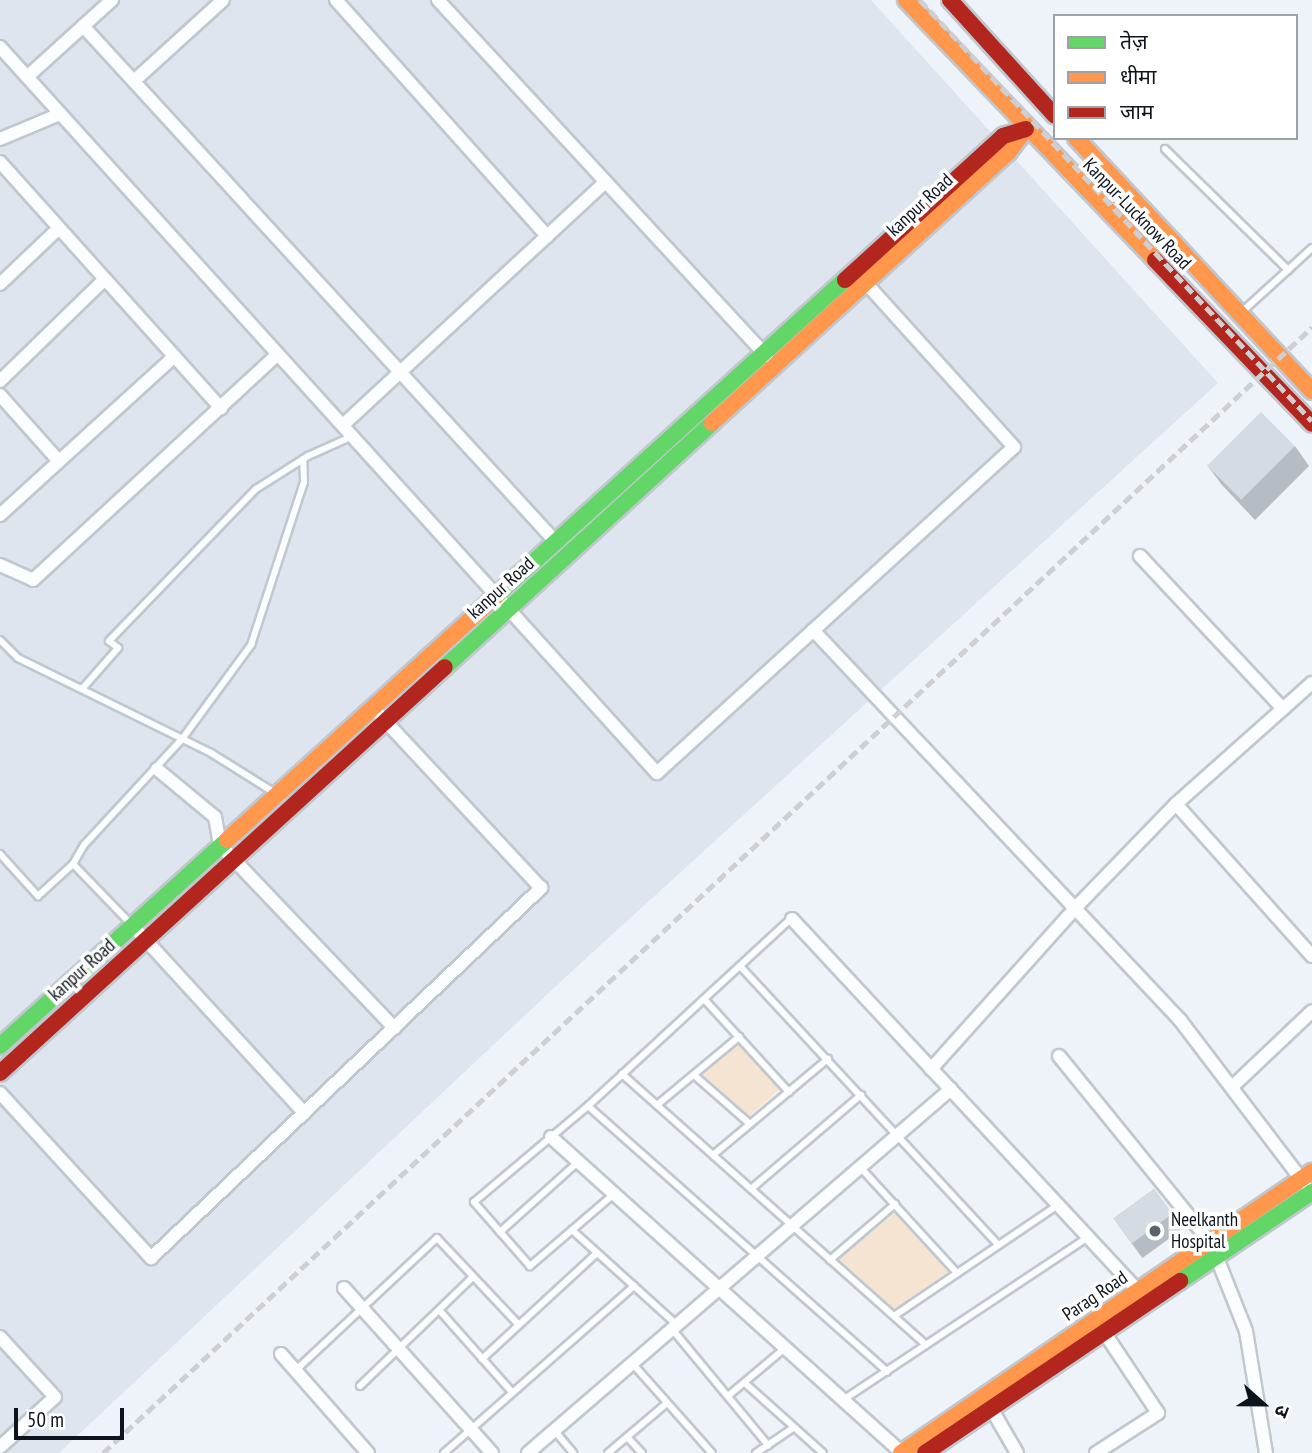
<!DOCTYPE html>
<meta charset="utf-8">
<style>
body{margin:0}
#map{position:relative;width:1312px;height:1453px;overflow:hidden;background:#eef3f9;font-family:"PT Sans Narrow","Noto Sans Devanagari",sans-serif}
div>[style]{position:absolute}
.built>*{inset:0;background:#dee5ef}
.green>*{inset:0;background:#f5e4d2}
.roads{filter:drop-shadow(2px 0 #c1c7cf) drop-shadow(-2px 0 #c1c7cf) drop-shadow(0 2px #c1c7cf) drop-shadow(0 -2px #c1c7cf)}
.lane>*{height:6px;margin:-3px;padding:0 3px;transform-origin:3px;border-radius:3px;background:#fcfdfe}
.street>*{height:12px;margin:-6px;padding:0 6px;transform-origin:6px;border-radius:6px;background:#fcfdfe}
.fast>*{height:16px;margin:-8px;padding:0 8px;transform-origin:8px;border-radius:8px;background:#63d668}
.slow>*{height:16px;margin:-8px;padding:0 8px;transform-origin:8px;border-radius:8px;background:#ff974d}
.jam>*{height:16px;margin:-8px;padding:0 8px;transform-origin:8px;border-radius:8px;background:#b3261e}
.rail>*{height:4.5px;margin-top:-2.25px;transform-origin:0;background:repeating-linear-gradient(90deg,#cecfd2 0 10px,transparent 0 15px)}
.wall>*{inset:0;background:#b6bcc3;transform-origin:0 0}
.building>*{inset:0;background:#d4dbe3;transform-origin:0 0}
.dots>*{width:19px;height:19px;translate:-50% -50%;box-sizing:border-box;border:4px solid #fff;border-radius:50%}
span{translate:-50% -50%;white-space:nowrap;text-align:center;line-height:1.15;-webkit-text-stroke:7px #fff;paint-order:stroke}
.street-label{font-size:19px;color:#0d141d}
.poi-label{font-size:19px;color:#0d141d}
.left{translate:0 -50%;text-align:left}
.legend{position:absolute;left:1053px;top:14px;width:245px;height:126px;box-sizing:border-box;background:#fff;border:2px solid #9ea1a5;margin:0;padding:9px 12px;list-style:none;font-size:21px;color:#0d141d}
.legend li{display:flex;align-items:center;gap:14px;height:35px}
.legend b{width:35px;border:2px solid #9ea1a5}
.north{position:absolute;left:1228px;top:1369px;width:70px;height:70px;-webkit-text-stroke:5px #fff;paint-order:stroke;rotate:111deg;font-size:19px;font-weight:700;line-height:28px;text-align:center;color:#0d141d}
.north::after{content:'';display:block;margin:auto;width:24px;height:32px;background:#0d141d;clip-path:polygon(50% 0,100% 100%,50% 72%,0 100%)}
.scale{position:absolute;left:14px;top:1408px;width:110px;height:32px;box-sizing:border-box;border:4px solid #0d141d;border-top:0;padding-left:9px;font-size:21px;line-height:24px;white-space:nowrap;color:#0d141d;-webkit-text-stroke:5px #fff;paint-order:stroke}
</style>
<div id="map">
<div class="built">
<i style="clip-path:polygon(0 0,871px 0,1218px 383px,570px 973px,59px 1453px,0 1453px)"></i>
</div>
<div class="green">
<i style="clip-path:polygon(737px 1043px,780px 1089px,749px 1116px,703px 1075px)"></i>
<i style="clip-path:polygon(894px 1213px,948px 1272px,894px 1309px,839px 1259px)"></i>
</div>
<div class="roads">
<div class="lane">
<i style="left:1165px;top:149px;width:173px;rotate:44.5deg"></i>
<i style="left:1244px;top:310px;width:92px;rotate:-42.4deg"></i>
<i style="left:0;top:640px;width:25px;rotate:45deg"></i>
<i style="left:18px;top:658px;width:215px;rotate:26.2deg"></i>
<i style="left:211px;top:753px;width:75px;rotate:32deg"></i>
<i style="left:82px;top:689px;width:55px;rotate:-48.7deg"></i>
<i style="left:118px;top:648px;width:11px;rotate:-142deg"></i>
<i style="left:109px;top:641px;width:211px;rotate:-46deg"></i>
<i style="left:256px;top:489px;width:62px;rotate:-32.4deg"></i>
<i style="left:308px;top:456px;width:49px;rotate:-24deg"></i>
<i style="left:0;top:854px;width:57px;rotate:47.9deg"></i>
<i style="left:38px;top:896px;width:47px;rotate:-42.4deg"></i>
<i style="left:73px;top:864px;width:83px;rotate:46deg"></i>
<i style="left:73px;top:864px;width:22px;rotate:-60deg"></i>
<i style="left:84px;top:845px;width:144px;rotate:-47.2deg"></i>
<i style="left:182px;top:739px;width:117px;rotate:-53.7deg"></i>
<i style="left:251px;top:645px;width:171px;rotate:-72deg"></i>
<i style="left:304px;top:482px;width:23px;rotate:-92deg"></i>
<i style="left:740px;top:966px;width:380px;rotate:47.2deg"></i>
<i style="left:704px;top:999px;width:126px;rotate:47.6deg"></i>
<i style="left:622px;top:1074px;width:407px;rotate:41.7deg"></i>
<i style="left:694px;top:1075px;width:74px;rotate:41.2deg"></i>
<i style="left:657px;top:1105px;width:107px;rotate:-39.7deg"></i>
<i style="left:588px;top:1106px;width:400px;rotate:41.6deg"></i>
<i style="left:713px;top:1155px;width:150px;rotate:-39.9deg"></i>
<i style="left:860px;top:1167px;width:144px;rotate:47.5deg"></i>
<i style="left:751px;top:1189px;width:145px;rotate:-40.5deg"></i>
<i style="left:614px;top:1194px;width:111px;rotate:139.4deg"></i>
<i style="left:530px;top:1266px;width:85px;rotate:-131.2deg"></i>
<i style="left:474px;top:1202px;width:149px;rotate:-40.1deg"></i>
<i style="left:588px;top:1106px;width:276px;rotate:-42.7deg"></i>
<i style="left:572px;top:1230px;width:142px;rotate:42.1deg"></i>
<i style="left:500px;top:1232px;width:105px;rotate:-41.9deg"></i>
<i style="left:830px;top:1260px;width:86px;rotate:-40.7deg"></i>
<i style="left:440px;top:1311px;width:108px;rotate:48.4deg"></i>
<i style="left:894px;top:1316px;width:198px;rotate:-34.1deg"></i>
<i style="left:672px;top:1329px;width:151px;rotate:50.4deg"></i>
<i style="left:482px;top:1359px;width:156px;rotate:-42.7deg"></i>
<i style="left:632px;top:1363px;width:120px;rotate:48.4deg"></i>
<i style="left:296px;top:1370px;width:193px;rotate:-43.1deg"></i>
<i style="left:437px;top:1238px;width:118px;rotate:46.7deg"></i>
<i style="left:746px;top:1384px;width:103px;rotate:41.9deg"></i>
<i style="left:360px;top:1386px;width:157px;rotate:-44deg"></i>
<i style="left:728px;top:1396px;width:75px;rotate:-40.1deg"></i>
<i style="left:843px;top:1400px;width:294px;rotate:-33.6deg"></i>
<i style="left:554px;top:1430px;width:30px;rotate:50deg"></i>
<i style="left:627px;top:1437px;width:22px;rotate:47deg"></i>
<i style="left:444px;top:1453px;width:253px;rotate:-41.3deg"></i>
<i style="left:608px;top:1453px;width:77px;rotate:-40.3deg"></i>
<i style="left:756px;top:1453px;width:45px;rotate:-34deg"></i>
</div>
<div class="street">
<i style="left:336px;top:0;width:317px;rotate:48.2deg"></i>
<i style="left:438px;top:0;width:485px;rotate:47.3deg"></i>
<i style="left:83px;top:26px;width:697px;rotate:47.5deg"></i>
<i style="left:0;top:47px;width:979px;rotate:47.86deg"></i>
<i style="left:657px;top:773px;width:483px;rotate:-42.4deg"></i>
<i style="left:1014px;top:447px;width:221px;rotate:-132.1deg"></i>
<i style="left:27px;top:77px;width:115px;rotate:-42.2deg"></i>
<i style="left:134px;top:81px;width:120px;rotate:-42.3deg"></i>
<i style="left:0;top:139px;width:65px;rotate:-22.6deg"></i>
<i style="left:0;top:162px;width:331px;rotate:48.1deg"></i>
<i style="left:0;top:284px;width:81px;rotate:-43.5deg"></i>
<i style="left:0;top:381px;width:146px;rotate:-44.2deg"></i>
<i style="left:0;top:395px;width:87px;rotate:48.3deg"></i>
<i style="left:343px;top:425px;width:357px;rotate:-42.8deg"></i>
<i style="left:0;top:515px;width:236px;rotate:-42.3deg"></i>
<i style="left:1140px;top:556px;width:209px;rotate:46.9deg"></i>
<i style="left:0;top:565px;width:36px;rotate:24deg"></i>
<i style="left:33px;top:580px;width:333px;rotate:-42.7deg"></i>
<i style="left:813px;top:630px;width:536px;rotate:46.74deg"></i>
<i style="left:1180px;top:1020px;width:206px;rotate:52.7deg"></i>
<i style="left:157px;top:769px;width:75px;rotate:39.6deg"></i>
<i style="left:215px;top:817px;width:28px;rotate:80deg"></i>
<i style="left:220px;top:845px;width:253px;rotate:46.4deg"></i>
<i style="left:1176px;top:804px;width:204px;rotate:48.2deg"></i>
<i style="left:792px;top:919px;width:514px;rotate:47.05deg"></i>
<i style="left:132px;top:925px;width:255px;rotate:47.5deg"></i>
<i style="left:1059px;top:1056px;width:241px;rotate:50.9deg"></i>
<i style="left:1211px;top:1243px;width:95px;rotate:68.3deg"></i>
<i style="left:1246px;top:1331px;width:124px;rotate:80.7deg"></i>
<i style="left:931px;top:1069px;width:222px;rotate:-48.1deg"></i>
<i style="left:1079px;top:904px;width:139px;rotate:-45.9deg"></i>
<i style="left:1176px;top:804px;width:182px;rotate:-41.7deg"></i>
<i style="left:1232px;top:1087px;width:110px;rotate:-43.5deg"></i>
<i style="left:0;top:1093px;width:224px;rotate:47.5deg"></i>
<i style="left:151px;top:1258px;width:538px;rotate:-43.49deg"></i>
<i style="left:541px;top:888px;width:248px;rotate:-133deg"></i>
<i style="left:551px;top:1137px;width:472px;rotate:42deg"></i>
<i style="left:344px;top:1288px;width:222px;rotate:48.1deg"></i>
<i style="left:0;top:1337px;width:81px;rotate:47.5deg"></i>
<i style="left:55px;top:1397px;width:74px;rotate:137.7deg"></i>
<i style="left:281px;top:1354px;width:132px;rotate:48.7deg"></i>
<i style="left:991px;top:1408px;width:52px;rotate:60deg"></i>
<i style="left:528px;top:1453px;width:558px;rotate:-40.71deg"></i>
<i style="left:1096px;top:1453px;width:74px;rotate:-32.8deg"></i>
<i style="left:1158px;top:1413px;width:97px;rotate:-123.7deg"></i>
</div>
<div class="fast">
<i style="left:496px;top:596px;width:471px;rotate:-42.2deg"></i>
<i style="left:445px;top:667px;width:362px;rotate:-42.4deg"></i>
<i style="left:0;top:1046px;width:307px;rotate:-42.2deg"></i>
<i style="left:1180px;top:1281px;width:159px;rotate:-34deg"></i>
</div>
<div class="slow">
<i style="left:906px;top:0;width:360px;rotate:46.2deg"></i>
<i style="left:1076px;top:138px;width:346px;rotate:47deg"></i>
<i style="left:712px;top:423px;width:401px;rotate:-42.4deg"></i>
<i style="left:1008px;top:153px;width:30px;rotate:-53deg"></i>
<i style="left:227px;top:840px;width:363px;rotate:-42.2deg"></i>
<i style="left:901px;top:1453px;width:498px;rotate:-34.4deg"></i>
</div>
<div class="jam">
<i style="left:950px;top:0;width:156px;rotate:47.8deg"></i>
<i style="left:1155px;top:260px;width:227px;rotate:46.2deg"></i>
<i style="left:845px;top:280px;width:214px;rotate:-42.3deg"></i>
<i style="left:1003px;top:136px;width:24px;rotate:-17deg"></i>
<i style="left:0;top:1073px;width:602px;rotate:-42.38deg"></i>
<i style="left:925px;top:1453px;width:308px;rotate:-34deg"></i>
</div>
</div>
<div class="rail">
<i style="left:920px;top:0;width:575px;rotate:47.04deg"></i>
<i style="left:103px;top:1453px;width:1652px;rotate:-42.96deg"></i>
</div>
<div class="wall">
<i style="clip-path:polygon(1295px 446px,1309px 466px,1255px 520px,1222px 485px,1207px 465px)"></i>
<i style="left:1154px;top:1189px;width:49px;height:50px;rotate:54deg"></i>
</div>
<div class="building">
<i style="left:1261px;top:412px;width:48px;height:76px;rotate:45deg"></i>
<i style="left:1154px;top:1189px;width:31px;height:50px;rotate:54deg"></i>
</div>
<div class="dots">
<i style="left:1155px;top:1231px;background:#5c626a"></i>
</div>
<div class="street-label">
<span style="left:920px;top:205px;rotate:-43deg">kanpur Road</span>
<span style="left:1137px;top:214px;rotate:46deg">Kanpur-Lucknow Road</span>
<span style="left:501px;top:588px;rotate:-42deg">kanpur Road</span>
<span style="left:82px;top:970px;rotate:-42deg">kanpur Road</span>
<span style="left:1095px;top:1296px;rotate:-34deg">Parag Road</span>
</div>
<div class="poi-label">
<span class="left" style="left:1171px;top:1231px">Neelkanth<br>Hospital</span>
</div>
<ul class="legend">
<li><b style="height:9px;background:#63d668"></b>तेज़</li>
<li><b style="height:9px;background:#ff974d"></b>धीमा</li>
<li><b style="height:9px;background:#b3261e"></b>जाम</li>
</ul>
<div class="north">उ</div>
<div class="scale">50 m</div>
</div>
